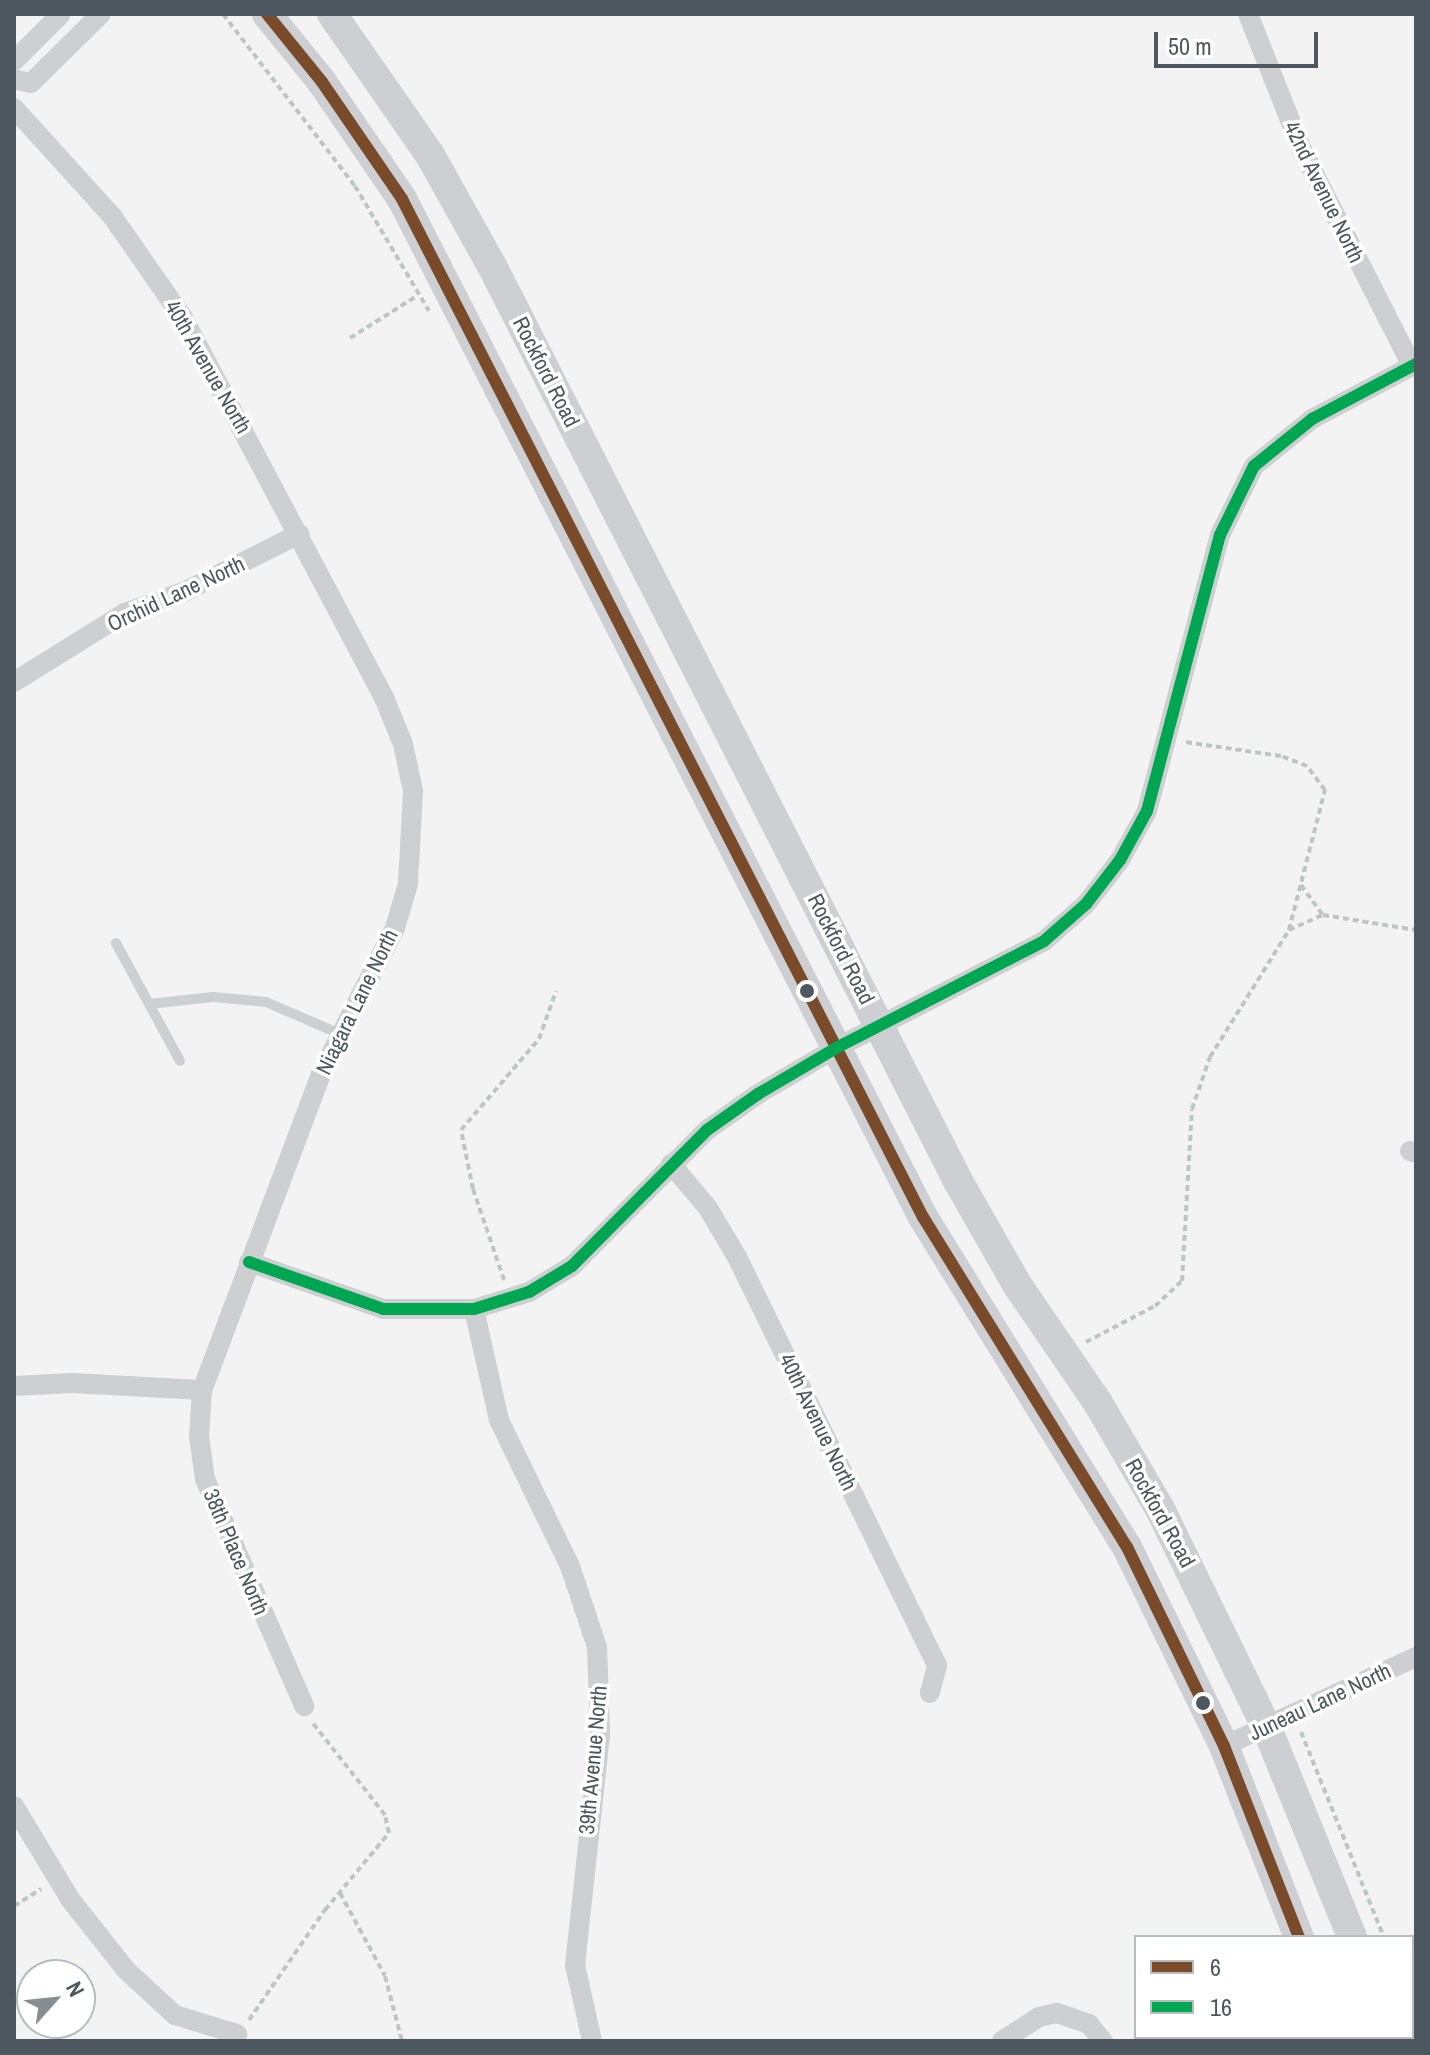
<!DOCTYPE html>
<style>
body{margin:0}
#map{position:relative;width:1430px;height:2055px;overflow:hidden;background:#f4f3f3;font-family:"Archivo Narrow",sans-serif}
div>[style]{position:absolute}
.path>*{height:4px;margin-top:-2px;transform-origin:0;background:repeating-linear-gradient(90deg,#bdc6c3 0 6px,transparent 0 10px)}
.lane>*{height:10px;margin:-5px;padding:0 5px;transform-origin:5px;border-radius:5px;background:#cecfd1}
.street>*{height:20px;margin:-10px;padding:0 10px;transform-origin:10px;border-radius:10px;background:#cecfd1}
.secondary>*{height:30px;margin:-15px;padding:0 15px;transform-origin:15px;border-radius:15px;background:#cdcfd2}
.bus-1>*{height:12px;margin:-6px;padding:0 6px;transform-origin:6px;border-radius:6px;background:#7a4b2a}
.bus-2>*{height:12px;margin:-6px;padding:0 6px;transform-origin:6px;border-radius:6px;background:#00a651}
.dots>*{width:22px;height:22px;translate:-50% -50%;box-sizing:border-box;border:4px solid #fff;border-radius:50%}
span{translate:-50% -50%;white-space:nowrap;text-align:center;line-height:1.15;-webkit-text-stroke:7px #fff;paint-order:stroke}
.street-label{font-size:22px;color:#4c575f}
.frame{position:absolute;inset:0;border:16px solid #4c575f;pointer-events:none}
.legend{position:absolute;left:1134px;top:1935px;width:280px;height:104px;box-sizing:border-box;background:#fff;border:2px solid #b7bcbf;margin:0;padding:10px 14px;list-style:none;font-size:24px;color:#4c575f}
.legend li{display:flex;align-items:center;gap:16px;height:40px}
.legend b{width:40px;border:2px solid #b7bcbf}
.north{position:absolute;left:16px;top:1959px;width:80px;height:80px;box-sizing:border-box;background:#fff;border:2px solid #b7bcbf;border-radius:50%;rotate:63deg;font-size:22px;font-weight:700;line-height:32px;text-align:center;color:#4c575f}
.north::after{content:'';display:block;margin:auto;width:28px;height:36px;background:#878e93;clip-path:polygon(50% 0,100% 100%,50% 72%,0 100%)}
.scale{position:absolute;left:1154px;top:32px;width:164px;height:36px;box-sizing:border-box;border:4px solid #4c575f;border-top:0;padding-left:10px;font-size:24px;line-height:28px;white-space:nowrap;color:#4c575f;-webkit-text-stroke:6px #fff;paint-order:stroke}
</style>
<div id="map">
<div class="path">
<i style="left:223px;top:14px;width:217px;rotate:52.5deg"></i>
<i style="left:355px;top:186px;width:145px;rotate:59.4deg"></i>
<i style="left:350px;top:338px;width:79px;rotate:-32.1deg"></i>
<i style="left:1301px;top:885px;width:37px;rotate:54deg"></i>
<i style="left:1289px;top:930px;width:37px;rotate:-24deg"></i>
<i style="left:1323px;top:915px;width:94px;rotate:9.2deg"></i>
<i style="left:504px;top:1280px;width:96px;rotate:-108.8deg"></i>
<i style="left:473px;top:1189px;width:60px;rotate:-101.5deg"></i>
<i style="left:461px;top:1130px;width:120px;rotate:-49.4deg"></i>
<i style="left:539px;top:1039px;width:51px;rotate:-70.5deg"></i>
<i style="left:1086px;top:1342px;width:78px;rotate:-27.6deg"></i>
<i style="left:1155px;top:1306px;width:37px;rotate:-43deg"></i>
<i style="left:1182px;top:1281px;width:172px;rotate:-86.7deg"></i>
<i style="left:1192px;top:1109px;width:55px;rotate:-70.9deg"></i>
<i style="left:1210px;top:1057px;width:150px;rotate:-58.1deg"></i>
<i style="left:1289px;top:930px;width:145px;rotate:-75.6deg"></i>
<i style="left:1325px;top:790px;width:30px;rotate:-127deg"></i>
<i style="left:1307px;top:766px;width:28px;rotate:-159deg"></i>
<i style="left:1281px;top:756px;width:97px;rotate:-171.7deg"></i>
<i style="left:1301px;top:1732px;width:221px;rotate:68deg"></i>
<i style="left:340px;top:1893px;width:94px;rotate:61.5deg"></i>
<i style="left:385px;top:1976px;width:67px;rotate:75.3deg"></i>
<i style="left:14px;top:1906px;width:32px;rotate:-32deg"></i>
<i style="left:249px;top:2020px;width:134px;rotate:-55.4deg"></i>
<i style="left:325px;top:1910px;width:100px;rotate:-50.3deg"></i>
<i style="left:389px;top:1833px;width:18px;rotate:-103deg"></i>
<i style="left:385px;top:1815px;width:118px;rotate:-128.1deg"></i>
</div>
<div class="lane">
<i style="left:116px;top:943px;width:134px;rotate:61.5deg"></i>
<i style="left:149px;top:1004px;width:64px;rotate:-6.2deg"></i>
<i style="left:213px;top:997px;width:53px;rotate:5.4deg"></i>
<i style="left:266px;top:1002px;width:78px;rotate:23.3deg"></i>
</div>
<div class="street">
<i style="left:1248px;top:14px;width:144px;rotate:68.4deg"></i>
<i style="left:1301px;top:148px;width:245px;rotate:63deg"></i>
<i style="left:14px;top:61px;width:66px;rotate:-45deg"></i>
<i style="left:17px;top:80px;width:14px;rotate:12deg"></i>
<i style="left:31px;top:83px;width:98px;rotate:-44.6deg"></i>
<i style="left:14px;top:108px;width:146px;rotate:47.8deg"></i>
<i style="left:112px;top:216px;width:124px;rotate:55.2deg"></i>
<i style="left:183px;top:318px;width:432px;rotate:62.1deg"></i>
<i style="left:385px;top:700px;width:48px;rotate:67.8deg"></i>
<i style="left:403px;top:744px;width:48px;rotate:78deg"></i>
<i style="left:413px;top:791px;width:93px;rotate:93.1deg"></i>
<i style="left:408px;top:884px;width:46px;rotate:106.5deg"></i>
<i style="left:395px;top:928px;width:164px;rotate:116.9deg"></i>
<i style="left:321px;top:1074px;width:338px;rotate:110.6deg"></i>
<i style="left:202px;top:1390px;width:46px;rotate:93.7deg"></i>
<i style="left:199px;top:1436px;width:43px;rotate:82.1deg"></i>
<i style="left:205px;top:1479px;width:248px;rotate:66.4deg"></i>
<i style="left:14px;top:682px;width:131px;rotate:-31.9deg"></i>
<i style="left:125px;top:613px;width:65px;rotate:-19.8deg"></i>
<i style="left:186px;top:591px;width:127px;rotate:-26.8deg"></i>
<i style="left:1410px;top:1151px;width:6px;rotate:18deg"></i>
<i style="left:671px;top:1164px;width:57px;rotate:49.9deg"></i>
<i style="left:708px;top:1208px;width:57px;rotate:59.4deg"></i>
<i style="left:737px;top:1257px;width:455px;rotate:63.9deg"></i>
<i style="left:937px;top:1666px;width:28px;rotate:105deg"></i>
<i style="left:249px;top:1262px;width:142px;rotate:19.3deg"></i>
<i style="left:383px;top:1309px;width:91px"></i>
<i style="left:474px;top:1309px;width:58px;rotate:-17.2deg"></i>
<i style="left:529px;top:1292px;width:50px;rotate:-31.2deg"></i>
<i style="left:572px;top:1266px;width:192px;rotate:-45.2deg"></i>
<i style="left:707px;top:1130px;width:62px;rotate:-35.2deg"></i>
<i style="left:758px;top:1094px;width:91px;rotate:-30.5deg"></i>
<i style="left:836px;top:1048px;width:234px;rotate:-27.2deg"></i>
<i style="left:1044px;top:941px;width:56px;rotate:-41.4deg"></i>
<i style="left:1086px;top:904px;width:56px;rotate:-52.3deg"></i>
<i style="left:1120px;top:860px;width:56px;rotate:-61.1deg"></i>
<i style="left:1147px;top:811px;width:285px;rotate:-75.2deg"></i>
<i style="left:1220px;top:535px;width:77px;rotate:-63.8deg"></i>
<i style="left:1254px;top:466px;width:75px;rotate:-39deg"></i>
<i style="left:1312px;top:419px;width:118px;rotate:-27.9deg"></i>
<i style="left:474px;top:1309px;width:114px;rotate:77.3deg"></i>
<i style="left:499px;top:1420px;width:162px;rotate:64.1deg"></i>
<i style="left:570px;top:1566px;width:85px;rotate:71.6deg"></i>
<i style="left:597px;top:1647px;width:88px;rotate:88deg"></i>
<i style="left:600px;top:1735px;width:231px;rotate:96.2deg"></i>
<i style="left:575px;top:1965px;width:78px;rotate:77.4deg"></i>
<i style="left:14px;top:1386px;width:58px;rotate:-3deg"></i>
<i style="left:72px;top:1383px;width:130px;rotate:3.1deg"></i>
<i style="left:1224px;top:1746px;width:212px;rotate:-24.9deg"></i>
<i style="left:14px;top:1806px;width:109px;rotate:58.9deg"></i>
<i style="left:70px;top:1899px;width:90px;rotate:51.7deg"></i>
<i style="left:126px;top:1970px;width:67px;rotate:42.6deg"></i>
<i style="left:175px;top:2015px;width:65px;rotate:17deg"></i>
<i style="left:1002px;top:2041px;width:44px;rotate:-33deg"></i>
<i style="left:1039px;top:2017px;width:18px;rotate:-13deg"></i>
<i style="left:1057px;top:2013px;width:34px;rotate:19deg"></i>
<i style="left:1089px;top:2024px;width:22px;rotate:51deg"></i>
</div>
<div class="secondary">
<i style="left:267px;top:14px;width:87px;rotate:51deg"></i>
<i style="left:322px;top:82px;width:142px;rotate:55.6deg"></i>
<i style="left:402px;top:199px;width:1144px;rotate:62.9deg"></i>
<i style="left:923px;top:1217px;width:388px;rotate:58.3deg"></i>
<i style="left:1127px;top:1547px;width:221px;rotate:64deg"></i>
<i style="left:1224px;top:1746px;width:205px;rotate:68.6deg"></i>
<i style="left:332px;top:14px;width:172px;rotate:55.2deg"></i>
<i style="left:430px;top:155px;width:125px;rotate:60.8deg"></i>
<i style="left:491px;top:264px;width:1029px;rotate:63.01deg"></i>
<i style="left:958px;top:1181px;width:121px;rotate:60.3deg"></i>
<i style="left:1018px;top:1286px;width:142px;rotate:55.6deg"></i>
<i style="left:1098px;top:1403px;width:125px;rotate:59.7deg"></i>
<i style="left:1161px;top:1511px;width:239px;rotate:64deg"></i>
<i style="left:1266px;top:1726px;width:228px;rotate:67.8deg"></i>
<i style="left:1340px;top:2037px;width:4px;rotate:63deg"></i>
<i style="left:1392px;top:2037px;width:4px;rotate:63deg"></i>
</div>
<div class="bus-1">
<i style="left:267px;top:14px;width:87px;rotate:51deg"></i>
<i style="left:322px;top:82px;width:142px;rotate:55.6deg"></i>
<i style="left:402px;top:199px;width:1144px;rotate:62.9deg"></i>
<i style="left:923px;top:1217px;width:388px;rotate:58.3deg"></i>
<i style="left:1127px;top:1547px;width:221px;rotate:64deg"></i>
<i style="left:1224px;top:1746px;width:205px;rotate:68.6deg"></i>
</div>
<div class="bus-2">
<i style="left:249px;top:1262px;width:142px;rotate:19.3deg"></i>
<i style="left:383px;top:1309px;width:91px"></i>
<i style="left:474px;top:1309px;width:58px;rotate:-17.2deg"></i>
<i style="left:529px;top:1292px;width:50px;rotate:-31.2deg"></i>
<i style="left:572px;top:1266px;width:192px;rotate:-45.2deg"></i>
<i style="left:707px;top:1130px;width:62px;rotate:-35.2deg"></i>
<i style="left:758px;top:1094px;width:91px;rotate:-30.5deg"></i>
<i style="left:836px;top:1048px;width:234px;rotate:-27.2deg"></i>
<i style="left:1044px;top:941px;width:56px;rotate:-41.4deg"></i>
<i style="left:1086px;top:904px;width:56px;rotate:-52.3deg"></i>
<i style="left:1120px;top:860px;width:56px;rotate:-61.1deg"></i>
<i style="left:1147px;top:811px;width:285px;rotate:-75.2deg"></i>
<i style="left:1220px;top:535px;width:77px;rotate:-63.8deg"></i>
<i style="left:1254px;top:466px;width:75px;rotate:-39deg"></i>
<i style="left:1312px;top:419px;width:118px;rotate:-27.9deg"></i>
</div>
<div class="dots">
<i style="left:807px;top:991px;background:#4c575f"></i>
<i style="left:1203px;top:1703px;background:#4c575f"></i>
</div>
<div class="street-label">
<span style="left:1324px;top:192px;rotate:64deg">42nd Avenue North</span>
<span style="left:208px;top:367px;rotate:60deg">40th Avenue North</span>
<span style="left:546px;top:372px;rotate:63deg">Rockford Road</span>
<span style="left:176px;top:594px;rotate:-25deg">Orchid Lane North</span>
<span style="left:841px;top:949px;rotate:63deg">Rockford Road</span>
<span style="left:357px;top:1002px;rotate:-64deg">Niagara Lane North</span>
<span style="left:818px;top:1422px;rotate:64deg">40th Avenue North</span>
<span style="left:1160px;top:1513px;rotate:61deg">Rockford Road</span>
<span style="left:236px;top:1552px;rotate:67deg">38th Place North</span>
<span style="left:1320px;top:1702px;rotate:-25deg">Juneau Lane North</span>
<span style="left:593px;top:1760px;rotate:-85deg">39th Avenue North</span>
</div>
<div class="frame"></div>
<ul class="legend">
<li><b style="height:10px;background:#7a4b2a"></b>6</li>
<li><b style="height:10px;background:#00a651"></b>16</li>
</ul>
<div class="north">N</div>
<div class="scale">50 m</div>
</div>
